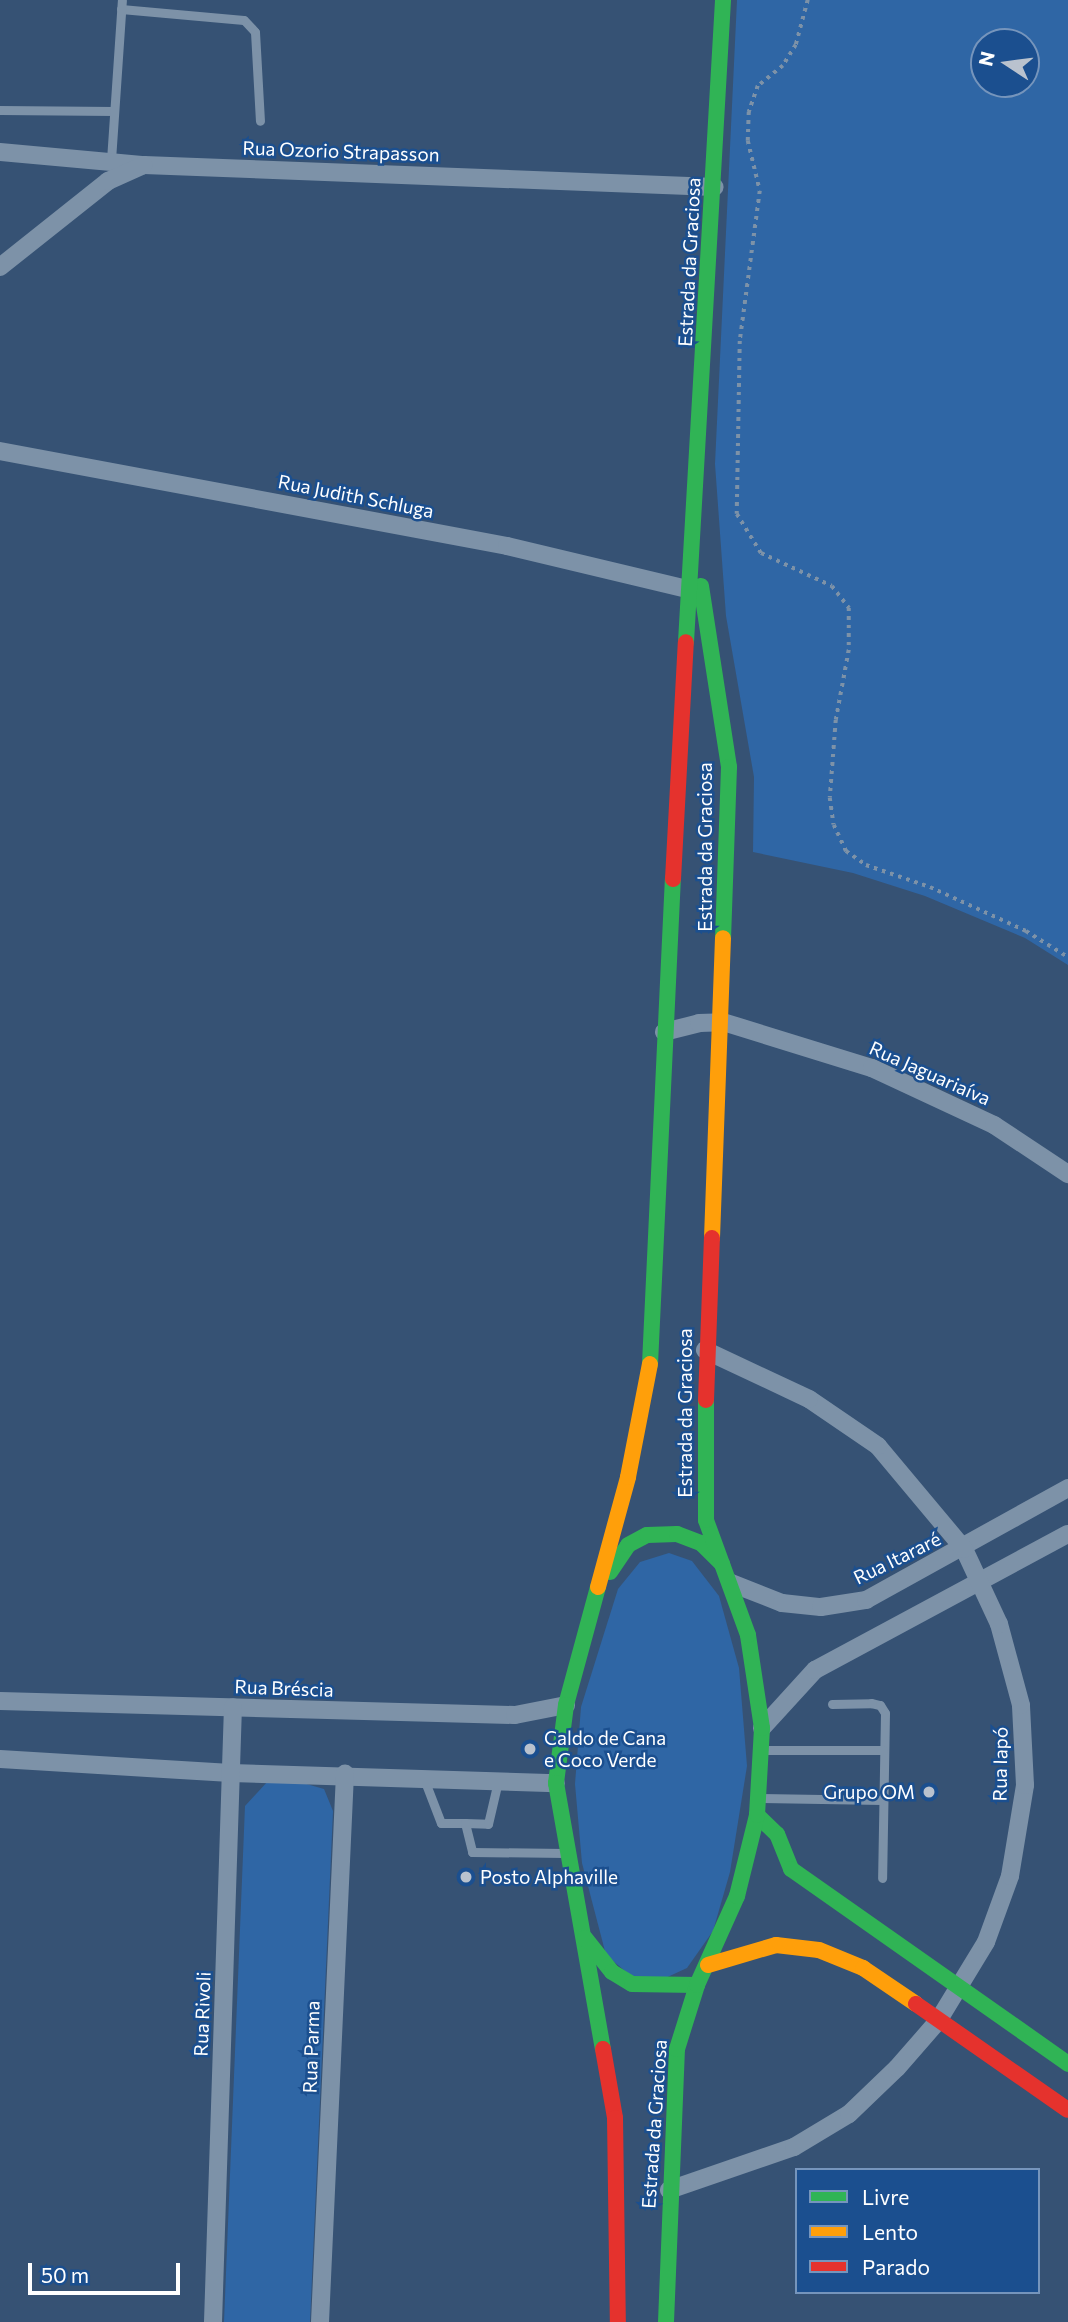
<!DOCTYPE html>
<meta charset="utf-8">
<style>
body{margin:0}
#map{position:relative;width:1068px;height:2322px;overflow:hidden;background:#365274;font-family:Commissioner,sans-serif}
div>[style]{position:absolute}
.green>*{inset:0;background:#2f66a5}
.path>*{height:3.5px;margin-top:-1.75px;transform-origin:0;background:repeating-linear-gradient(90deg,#7d92a8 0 3.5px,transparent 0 8.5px)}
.lane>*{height:9px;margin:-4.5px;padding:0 4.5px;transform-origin:4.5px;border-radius:4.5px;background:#7d92a8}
.street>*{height:18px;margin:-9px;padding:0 9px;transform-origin:9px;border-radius:9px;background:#7d92a8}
.fast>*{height:16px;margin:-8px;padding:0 8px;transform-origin:8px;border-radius:8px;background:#30b455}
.slow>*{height:16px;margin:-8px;padding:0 8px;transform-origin:8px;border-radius:8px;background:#ff9f0a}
.jam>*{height:16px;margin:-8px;padding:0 8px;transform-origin:8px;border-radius:8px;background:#e5322d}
.dots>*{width:19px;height:19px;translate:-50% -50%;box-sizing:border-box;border:4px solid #1b4f8f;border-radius:50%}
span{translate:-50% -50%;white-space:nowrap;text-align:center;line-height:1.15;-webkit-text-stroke:5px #1b4f8f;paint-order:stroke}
.street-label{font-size:19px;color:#fff}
.poi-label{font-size:19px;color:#fff}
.left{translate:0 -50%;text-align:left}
.right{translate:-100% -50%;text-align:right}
.legend{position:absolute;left:795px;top:2168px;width:245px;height:126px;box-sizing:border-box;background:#1b4f8f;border:2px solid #7695bc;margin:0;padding:9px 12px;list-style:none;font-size:21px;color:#fff}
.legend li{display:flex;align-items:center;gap:14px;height:35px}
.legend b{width:35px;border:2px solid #7695bc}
.north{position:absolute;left:970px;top:28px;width:70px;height:70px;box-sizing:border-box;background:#1b4f8f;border:2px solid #7695bc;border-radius:50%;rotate:283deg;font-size:19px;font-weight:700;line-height:28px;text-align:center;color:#fff}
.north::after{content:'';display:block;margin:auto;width:24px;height:32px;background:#b9c2ce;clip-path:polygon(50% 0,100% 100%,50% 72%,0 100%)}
.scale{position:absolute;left:28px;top:2263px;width:152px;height:32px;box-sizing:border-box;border:4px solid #fff;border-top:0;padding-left:9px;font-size:21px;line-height:24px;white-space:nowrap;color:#fff;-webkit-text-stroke:5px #1b4f8f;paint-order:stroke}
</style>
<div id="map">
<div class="green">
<i style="clip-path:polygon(evenodd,737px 0,1068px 0,1068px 965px,1025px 938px,925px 896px,853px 873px,753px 852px,754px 777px,726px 616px,715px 464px,737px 0,1026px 42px,1026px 84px,984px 84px,984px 42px,1026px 42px)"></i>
<i style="clip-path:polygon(669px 1553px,692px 1561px,719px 1596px,739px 1668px,747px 1766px,730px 1872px,713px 1931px,687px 1968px,661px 1980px,631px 1976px,606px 1955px,582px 1863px,575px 1784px,581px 1707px,618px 1589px,640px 1562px)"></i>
<i style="clip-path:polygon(289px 1779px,324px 1789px,333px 1811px,310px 2322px,224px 2322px,245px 1806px,268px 1781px)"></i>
</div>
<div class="path">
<i style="left:808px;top:0;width:47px;rotate:104.9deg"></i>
<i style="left:796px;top:45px;width:25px;rotate:122deg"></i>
<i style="left:783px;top:66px;width:32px;rotate:141deg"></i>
<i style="left:758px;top:86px;width:28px;rotate:109deg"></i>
<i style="left:749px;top:112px;width:29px;rotate:92deg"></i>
<i style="left:748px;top:141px;width:51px;rotate:76.5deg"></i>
<i style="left:760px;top:191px;width:151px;rotate:97.6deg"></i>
<i style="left:740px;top:341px;width:173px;rotate:91deg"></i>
<i style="left:737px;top:514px;width:46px;rotate:58.4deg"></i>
<i style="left:761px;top:553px;width:78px;rotate:24.9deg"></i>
<i style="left:832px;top:586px;width:28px;rotate:52deg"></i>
<i style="left:849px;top:608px;width:42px;rotate:90deg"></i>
<i style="left:849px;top:650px;width:71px;rotate:100.5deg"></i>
<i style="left:836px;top:720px;width:78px;rotate:94.4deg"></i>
<i style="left:830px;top:798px;width:27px;rotate:82deg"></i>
<i style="left:834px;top:825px;width:29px;rotate:65deg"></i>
<i style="left:846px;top:851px;width:24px;rotate:35deg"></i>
<i style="left:866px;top:865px;width:68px;rotate:19deg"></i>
<i style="left:930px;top:887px;width:106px;rotate:24.6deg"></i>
<i style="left:1026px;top:931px;width:49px;rotate:31.8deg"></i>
</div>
<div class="lane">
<i style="left:121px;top:9px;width:123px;rotate:5.1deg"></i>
<i style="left:244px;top:20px;width:16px;rotate:47deg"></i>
<i style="left:255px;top:32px;width:89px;rotate:86.8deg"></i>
<i style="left:0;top:110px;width:114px;rotate:0.5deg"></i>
<i style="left:111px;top:160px;width:160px;rotate:-86.1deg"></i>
<i style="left:832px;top:1704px;width:39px;rotate:-1deg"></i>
<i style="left:871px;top:1703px;width:9px;rotate:13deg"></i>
<i style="left:880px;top:1705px;width:9px;rotate:58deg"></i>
<i style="left:885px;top:1713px;width:165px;rotate:91deg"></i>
<i style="left:762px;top:1750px;width:121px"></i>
<i style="left:424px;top:1779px;width:47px;rotate:68.9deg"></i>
<i style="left:441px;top:1823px;width:24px"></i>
<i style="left:465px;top:1823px;width:23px;rotate:2deg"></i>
<i style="left:488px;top:1824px;width:44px;rotate:-76.9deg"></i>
<i style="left:761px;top:1798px;width:121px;rotate:0.9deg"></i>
<i style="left:465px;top:1823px;width:30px;rotate:76deg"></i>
<i style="left:472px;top:1852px;width:93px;rotate:0.6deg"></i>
</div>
<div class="street">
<i style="left:0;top:152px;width:145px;rotate:5.2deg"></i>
<i style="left:144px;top:165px;width:571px;rotate:2.21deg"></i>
<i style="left:0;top:267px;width:138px;rotate:-38.5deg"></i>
<i style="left:108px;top:181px;width:39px;rotate:-24deg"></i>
<i style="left:0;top:451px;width:516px;rotate:10.61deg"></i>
<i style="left:507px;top:546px;width:198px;rotate:13.4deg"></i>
<i style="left:664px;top:1032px;width:36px;rotate:-14deg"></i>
<i style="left:699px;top:1023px;width:24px;rotate:-2deg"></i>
<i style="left:723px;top:1022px;width:156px;rotate:17.2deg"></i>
<i style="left:872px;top:1068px;width:135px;rotate:25deg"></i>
<i style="left:994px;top:1125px;width:89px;rotate:33.5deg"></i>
<i style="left:731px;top:1583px;width:55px;rotate:21.4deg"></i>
<i style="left:782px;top:1603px;width:39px;rotate:6deg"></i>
<i style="left:821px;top:1607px;width:46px;rotate:-8.8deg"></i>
<i style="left:866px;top:1600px;width:231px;rotate:-29deg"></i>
<i style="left:0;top:1701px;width:515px;rotate:1.56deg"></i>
<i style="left:515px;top:1715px;width:52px;rotate:-11.1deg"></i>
<i style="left:762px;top:1728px;width:79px;rotate:-47.6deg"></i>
<i style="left:815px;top:1670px;width:287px;rotate:-28.3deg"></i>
<i style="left:0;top:1759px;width:231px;rotate:3.5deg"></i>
<i style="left:231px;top:1773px;width:325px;rotate:1.8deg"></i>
<i style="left:669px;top:2190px;width:132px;rotate:-19deg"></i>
<i style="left:794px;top:2147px;width:64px;rotate:-31deg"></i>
<i style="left:849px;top:2114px;width:66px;rotate:-43.8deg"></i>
<i style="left:897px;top:2068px;width:62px;rotate:-48.9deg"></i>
<i style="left:938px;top:2021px;width:92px;rotate:-58.7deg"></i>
<i style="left:986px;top:1942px;width:70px;rotate:-70deg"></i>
<i style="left:1010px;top:1876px;width:92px;rotate:-80.6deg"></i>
<i style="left:1025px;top:1785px;width:80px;rotate:-92.9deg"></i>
<i style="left:1021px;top:1705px;width:84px;rotate:-105.2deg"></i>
<i style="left:999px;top:1624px;width:83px;rotate:-115deg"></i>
<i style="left:964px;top:1549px;width:134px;rotate:-129.9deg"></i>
<i style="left:878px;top:1446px;width:83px;rotate:-145.7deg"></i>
<i style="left:809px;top:1399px;width:115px;rotate:-154.8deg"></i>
<i style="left:213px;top:2322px;width:615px;rotate:-88.14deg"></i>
<i style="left:320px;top:2322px;width:549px;rotate:-87.39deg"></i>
</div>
<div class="fast">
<i style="left:701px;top:586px;width:183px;rotate:81.2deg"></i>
<i style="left:729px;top:767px;width:171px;rotate:92deg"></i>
<i style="left:686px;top:642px;width:643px;rotate:-86.7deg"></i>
<i style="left:650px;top:1364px;width:486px;rotate:-87.3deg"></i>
<i style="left:610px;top:1572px;width:32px;rotate:-56deg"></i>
<i style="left:628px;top:1545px;width:21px;rotate:-28deg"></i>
<i style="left:647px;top:1535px;width:30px;rotate:-2deg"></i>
<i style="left:677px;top:1534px;width:26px;rotate:21deg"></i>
<i style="left:701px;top:1543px;width:30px;rotate:45deg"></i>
<i style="left:598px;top:1587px;width:122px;rotate:105.2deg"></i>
<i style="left:566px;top:1705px;width:79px;rotate:97.3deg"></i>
<i style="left:556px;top:1783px;width:270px;rotate:80deg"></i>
<i style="left:757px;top:1815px;width:28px;rotate:44deg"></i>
<i style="left:777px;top:1834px;width:38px;rotate:68deg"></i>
<i style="left:791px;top:1869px;width:339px;rotate:35.1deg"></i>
<i style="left:585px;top:1938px;width:43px;rotate:51.5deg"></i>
<i style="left:612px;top:1972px;width:23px;rotate:31deg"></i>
<i style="left:632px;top:1984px;width:65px;rotate:0.9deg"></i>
<i style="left:666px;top:2322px;width:273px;rotate:-87.7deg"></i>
<i style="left:677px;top:2049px;width:67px;rotate:-72.6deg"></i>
<i style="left:697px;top:1985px;width:98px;rotate:-65.8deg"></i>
<i style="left:737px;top:1896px;width:83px;rotate:-76.1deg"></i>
<i style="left:757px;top:1815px;width:87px;rotate:-86.7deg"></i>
<i style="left:762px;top:1728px;width:94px;rotate:-98.6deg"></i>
<i style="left:748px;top:1635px;width:122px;rotate:-110.1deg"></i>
<i style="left:706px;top:1520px;width:120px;rotate:-90deg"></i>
</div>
<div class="slow">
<i style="left:712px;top:1238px;width:300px;rotate:-87.9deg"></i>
<i style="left:598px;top:1587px;width:114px;rotate:-74.7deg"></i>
<i style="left:628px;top:1477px;width:115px;rotate:-79deg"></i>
<i style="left:708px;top:1965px;width:71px;rotate:-16.4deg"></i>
<i style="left:776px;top:1945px;width:43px;rotate:6.6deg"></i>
<i style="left:819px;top:1950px;width:48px;rotate:22.2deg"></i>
<i style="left:863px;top:1968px;width:64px;rotate:34.2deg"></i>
</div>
<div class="jam">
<i style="left:673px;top:879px;width:237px;rotate:-86.9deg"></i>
<i style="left:706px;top:1400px;width:162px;rotate:-87.9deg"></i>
<i style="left:916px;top:2004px;width:185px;rotate:34.9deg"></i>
<i style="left:603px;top:2049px;width:70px;rotate:80.1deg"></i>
<i style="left:615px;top:2118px;width:204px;rotate:89.2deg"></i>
</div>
<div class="dots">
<i style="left:530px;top:1749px;background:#b9c2ce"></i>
<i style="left:929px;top:1792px;background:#b9c2ce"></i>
<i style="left:466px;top:1877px;background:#b9c2ce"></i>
</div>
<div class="street-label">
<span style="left:341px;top:151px;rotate:2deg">Rua Ozorio Strapasson</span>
<span style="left:689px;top:262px;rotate:-87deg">Estrada da Graciosa</span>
<span style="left:356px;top:496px;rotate:11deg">Rua Judith Schluga</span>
<span style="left:705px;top:847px;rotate:-90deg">Estrada da Graciosa</span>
<span style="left:930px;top:1073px;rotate:24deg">Rua Jaguariaíva</span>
<span style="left:685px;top:1413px;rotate:-90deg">Estrada da Graciosa</span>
<span style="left:897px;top:1558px;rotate:-26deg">Rua Itararé</span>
<span style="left:284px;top:1688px;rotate:2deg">Rua Bréscia</span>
<span style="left:1000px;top:1764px;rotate:-89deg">Rua Iapó</span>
<span style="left:202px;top:2014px;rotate:-88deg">Rua Rivoli</span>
<span style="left:311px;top:2047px;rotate:-88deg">Rua Parma</span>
<span style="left:654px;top:2124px;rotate:-86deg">Estrada da Graciosa</span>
</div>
<div class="poi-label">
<span class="left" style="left:544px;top:1749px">Caldo de Cana<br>e Coco Verde</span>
<span class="right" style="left:915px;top:1792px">Grupo OM</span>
<span class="left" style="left:480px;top:1877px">Posto Alphaville</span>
</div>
<ul class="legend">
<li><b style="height:9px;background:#30b455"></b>Livre</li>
<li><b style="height:9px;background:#ff9f0a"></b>Lento</li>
<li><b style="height:9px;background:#e5322d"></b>Parado</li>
</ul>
<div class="north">N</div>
<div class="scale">50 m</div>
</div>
